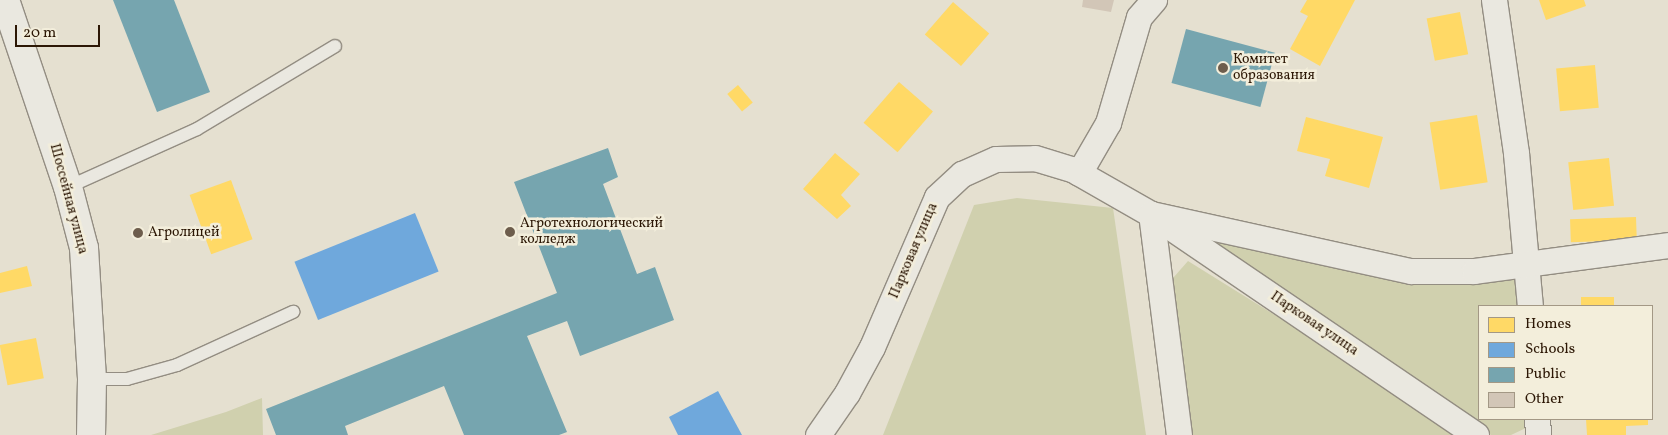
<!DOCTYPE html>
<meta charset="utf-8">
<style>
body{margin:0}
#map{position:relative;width:1668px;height:435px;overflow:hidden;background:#e5e0d0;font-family:Vollkorn,serif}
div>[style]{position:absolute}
.green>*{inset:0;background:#d0d0ae}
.homes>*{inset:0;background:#ffd966;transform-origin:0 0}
.schools>*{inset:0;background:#6fa8dc;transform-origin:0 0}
.public>*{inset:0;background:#76a5af;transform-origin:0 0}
.building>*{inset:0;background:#d2c6b7}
.roads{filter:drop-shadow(1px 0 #938d82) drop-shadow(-1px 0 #938d82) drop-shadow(0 1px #938d82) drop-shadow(0 -1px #938d82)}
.service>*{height:12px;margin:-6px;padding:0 6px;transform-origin:6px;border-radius:6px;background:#eae8e0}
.minor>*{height:25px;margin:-12.5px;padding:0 12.5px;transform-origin:12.5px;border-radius:12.5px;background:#eae8e0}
.secondary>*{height:28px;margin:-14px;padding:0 14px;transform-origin:14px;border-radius:14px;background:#eae8e0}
.dots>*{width:14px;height:14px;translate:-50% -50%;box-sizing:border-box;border:2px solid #f3eedb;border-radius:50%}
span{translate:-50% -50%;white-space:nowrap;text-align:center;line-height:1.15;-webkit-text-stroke:5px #f3eedb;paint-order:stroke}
.poi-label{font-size:14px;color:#2c1705}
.left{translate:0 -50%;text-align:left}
.street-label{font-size:14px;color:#2c1705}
.legend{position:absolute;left:1478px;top:305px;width:175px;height:115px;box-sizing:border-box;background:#f3eedb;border:1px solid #a39885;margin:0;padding:6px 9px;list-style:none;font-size:15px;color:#2c1705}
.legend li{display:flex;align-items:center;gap:10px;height:25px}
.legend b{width:25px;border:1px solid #a39885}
.scale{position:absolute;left:15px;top:25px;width:85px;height:22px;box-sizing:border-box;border:2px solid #2c1705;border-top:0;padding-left:6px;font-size:15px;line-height:18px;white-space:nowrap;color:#2c1705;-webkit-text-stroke:4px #f3eedb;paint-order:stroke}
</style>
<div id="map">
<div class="green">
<i style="clip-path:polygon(1017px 198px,1113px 208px,1146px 435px,883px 435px,974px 205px)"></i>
<i style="clip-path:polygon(1211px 241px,1313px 258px,1519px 272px,1521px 306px,1479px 306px,1479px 419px,1526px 419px,1526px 428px,1511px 435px,1491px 435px)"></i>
<i style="clip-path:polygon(1188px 261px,1360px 368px,1455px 435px,1192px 435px,1166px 286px)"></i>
<i style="clip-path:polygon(262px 398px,263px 435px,151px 435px,226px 412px)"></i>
</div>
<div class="homes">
<i style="clip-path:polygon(1307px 0,1355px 0,1320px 66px,1290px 49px,1308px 16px,1300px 12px)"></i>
<i style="clip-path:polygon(1539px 0,1584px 0,1586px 6px,1546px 20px)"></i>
<i style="left:953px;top:2px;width:48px;height:43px;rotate:41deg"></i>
<i style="left:1460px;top:12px;width:43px;height:34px;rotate:79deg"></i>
<i style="left:1595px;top:65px;width:43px;height:39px;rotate:85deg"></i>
<i style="left:899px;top:82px;width:45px;height:54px;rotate:41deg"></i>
<i style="left:738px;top:85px;width:23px;height:14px;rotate:50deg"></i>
<i style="left:1477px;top:115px;width:68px;height:48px;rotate:81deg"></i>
<i style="clip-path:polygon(1306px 117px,1383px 137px,1369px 188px,1325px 176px,1330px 159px,1297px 151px)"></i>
<i style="clip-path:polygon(835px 153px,860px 174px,841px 195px,851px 206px,837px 219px,803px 189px)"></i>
<i style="left:1609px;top:158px;width:48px;height:41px;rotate:84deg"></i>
<i style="left:231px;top:180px;width:63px;height:44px;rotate:70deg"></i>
<i style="left:1636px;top:217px;width:23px;height:66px;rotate:88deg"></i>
<i style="clip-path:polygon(27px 266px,32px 286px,0 293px,0 273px)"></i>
<i style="left:1614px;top:297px;width:9px;height:33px;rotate:90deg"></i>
<i style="left:36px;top:338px;width:41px;height:37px;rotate:79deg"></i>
<i style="clip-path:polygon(1586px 419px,1648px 419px,1648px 425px,1626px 426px,1626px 435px,1587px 435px)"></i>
</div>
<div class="schools">
<i style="left:415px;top:213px;width:63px;height:130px;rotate:68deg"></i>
<i style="clip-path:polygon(718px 391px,742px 435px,678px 435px,669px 417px)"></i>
</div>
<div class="public">
<i style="clip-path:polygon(113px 0,174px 0,210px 92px,157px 112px)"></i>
<i style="left:1186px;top:29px;width:92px;height:56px;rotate:15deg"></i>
<i style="clip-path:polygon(608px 148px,618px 177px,603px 184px,637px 274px,655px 267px,674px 320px,580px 356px,567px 321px,527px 336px,567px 432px,559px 435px,464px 435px,444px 386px,345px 426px,348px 435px,276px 435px,266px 409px,557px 293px,514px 182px)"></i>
</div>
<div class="building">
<i style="clip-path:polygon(1083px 0,1114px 0,1111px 12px,1082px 7px)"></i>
</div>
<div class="roads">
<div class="service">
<i style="left:68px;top:187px;width:141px;rotate:-24.2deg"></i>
<i style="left:197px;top:129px;width:161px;rotate:-31deg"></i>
<i style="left:92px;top:379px;width:35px"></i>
<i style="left:127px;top:379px;width:52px;rotate:-15.6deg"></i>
<i style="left:177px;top:365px;width:128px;rotate:-24.6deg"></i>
</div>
<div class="minor">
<i style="left:1494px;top:0;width:155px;rotate:81.8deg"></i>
<i style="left:1516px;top:153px;width:154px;rotate:84.8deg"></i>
<i style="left:1079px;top:173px;width:58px;rotate:-59.9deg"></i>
<i style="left:1108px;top:123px;width:110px;rotate:-73.7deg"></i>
<i style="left:1139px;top:17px;width:23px;rotate:-49deg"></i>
<i style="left:1537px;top:419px;width:16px;rotate:86deg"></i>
<i style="left:818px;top:435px;width:51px;rotate:-55.4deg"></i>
<i style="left:847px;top:393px;width:52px;rotate:-61.5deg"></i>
<i style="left:872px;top:347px;width:163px;rotate:-66.6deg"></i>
<i style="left:937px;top:197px;width:34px;rotate:-43deg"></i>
<i style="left:962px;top:174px;width:37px;rotate:-24deg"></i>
<i style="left:996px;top:159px;width:39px;rotate:-1deg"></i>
<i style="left:1035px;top:158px;width:39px;rotate:17deg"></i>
<i style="left:1072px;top:169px;width:91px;rotate:29.7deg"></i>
<i style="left:1151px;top:214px;width:393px;rotate:34.2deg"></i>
<i style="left:1179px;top:435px;width:223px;rotate:-97.2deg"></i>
<i style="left:1151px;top:214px;width:266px;rotate:12.4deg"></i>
<i style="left:1411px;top:271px;width:63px"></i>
<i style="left:1474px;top:271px;width:196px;rotate:-7.6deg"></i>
</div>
<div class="secondary">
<i style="left:5px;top:0;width:197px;rotate:71.4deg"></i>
<i style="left:68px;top:187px;width:63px;rotate:75.3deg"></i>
<i style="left:84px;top:248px;width:131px;rotate:86.5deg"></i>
<i style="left:92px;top:379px;width:56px;rotate:91deg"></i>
</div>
</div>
<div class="dots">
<i style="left:1223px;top:68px;background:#6d5d4c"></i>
<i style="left:510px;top:232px;background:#6d5d4c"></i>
<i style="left:138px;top:233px;background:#6d5d4c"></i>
</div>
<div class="poi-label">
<span class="left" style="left:1233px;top:68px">Комитет<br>образования</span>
<span class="left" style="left:520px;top:232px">Агротехнологический<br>колледж</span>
<span class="left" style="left:148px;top:233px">Агролицей</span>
</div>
<div class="street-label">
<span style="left:68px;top:199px;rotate:75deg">Шоссейная улица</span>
<span style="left:914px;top:251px;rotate:-67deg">Парковая улица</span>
<span style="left:1314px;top:324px;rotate:34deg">Парковая улица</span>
</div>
<ul class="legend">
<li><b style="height:14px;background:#ffd966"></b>Homes</li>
<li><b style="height:14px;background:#6fa8dc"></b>Schools</li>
<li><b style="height:14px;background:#76a5af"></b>Public</li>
<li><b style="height:14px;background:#d2c6b7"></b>Other</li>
</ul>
<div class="scale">20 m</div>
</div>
